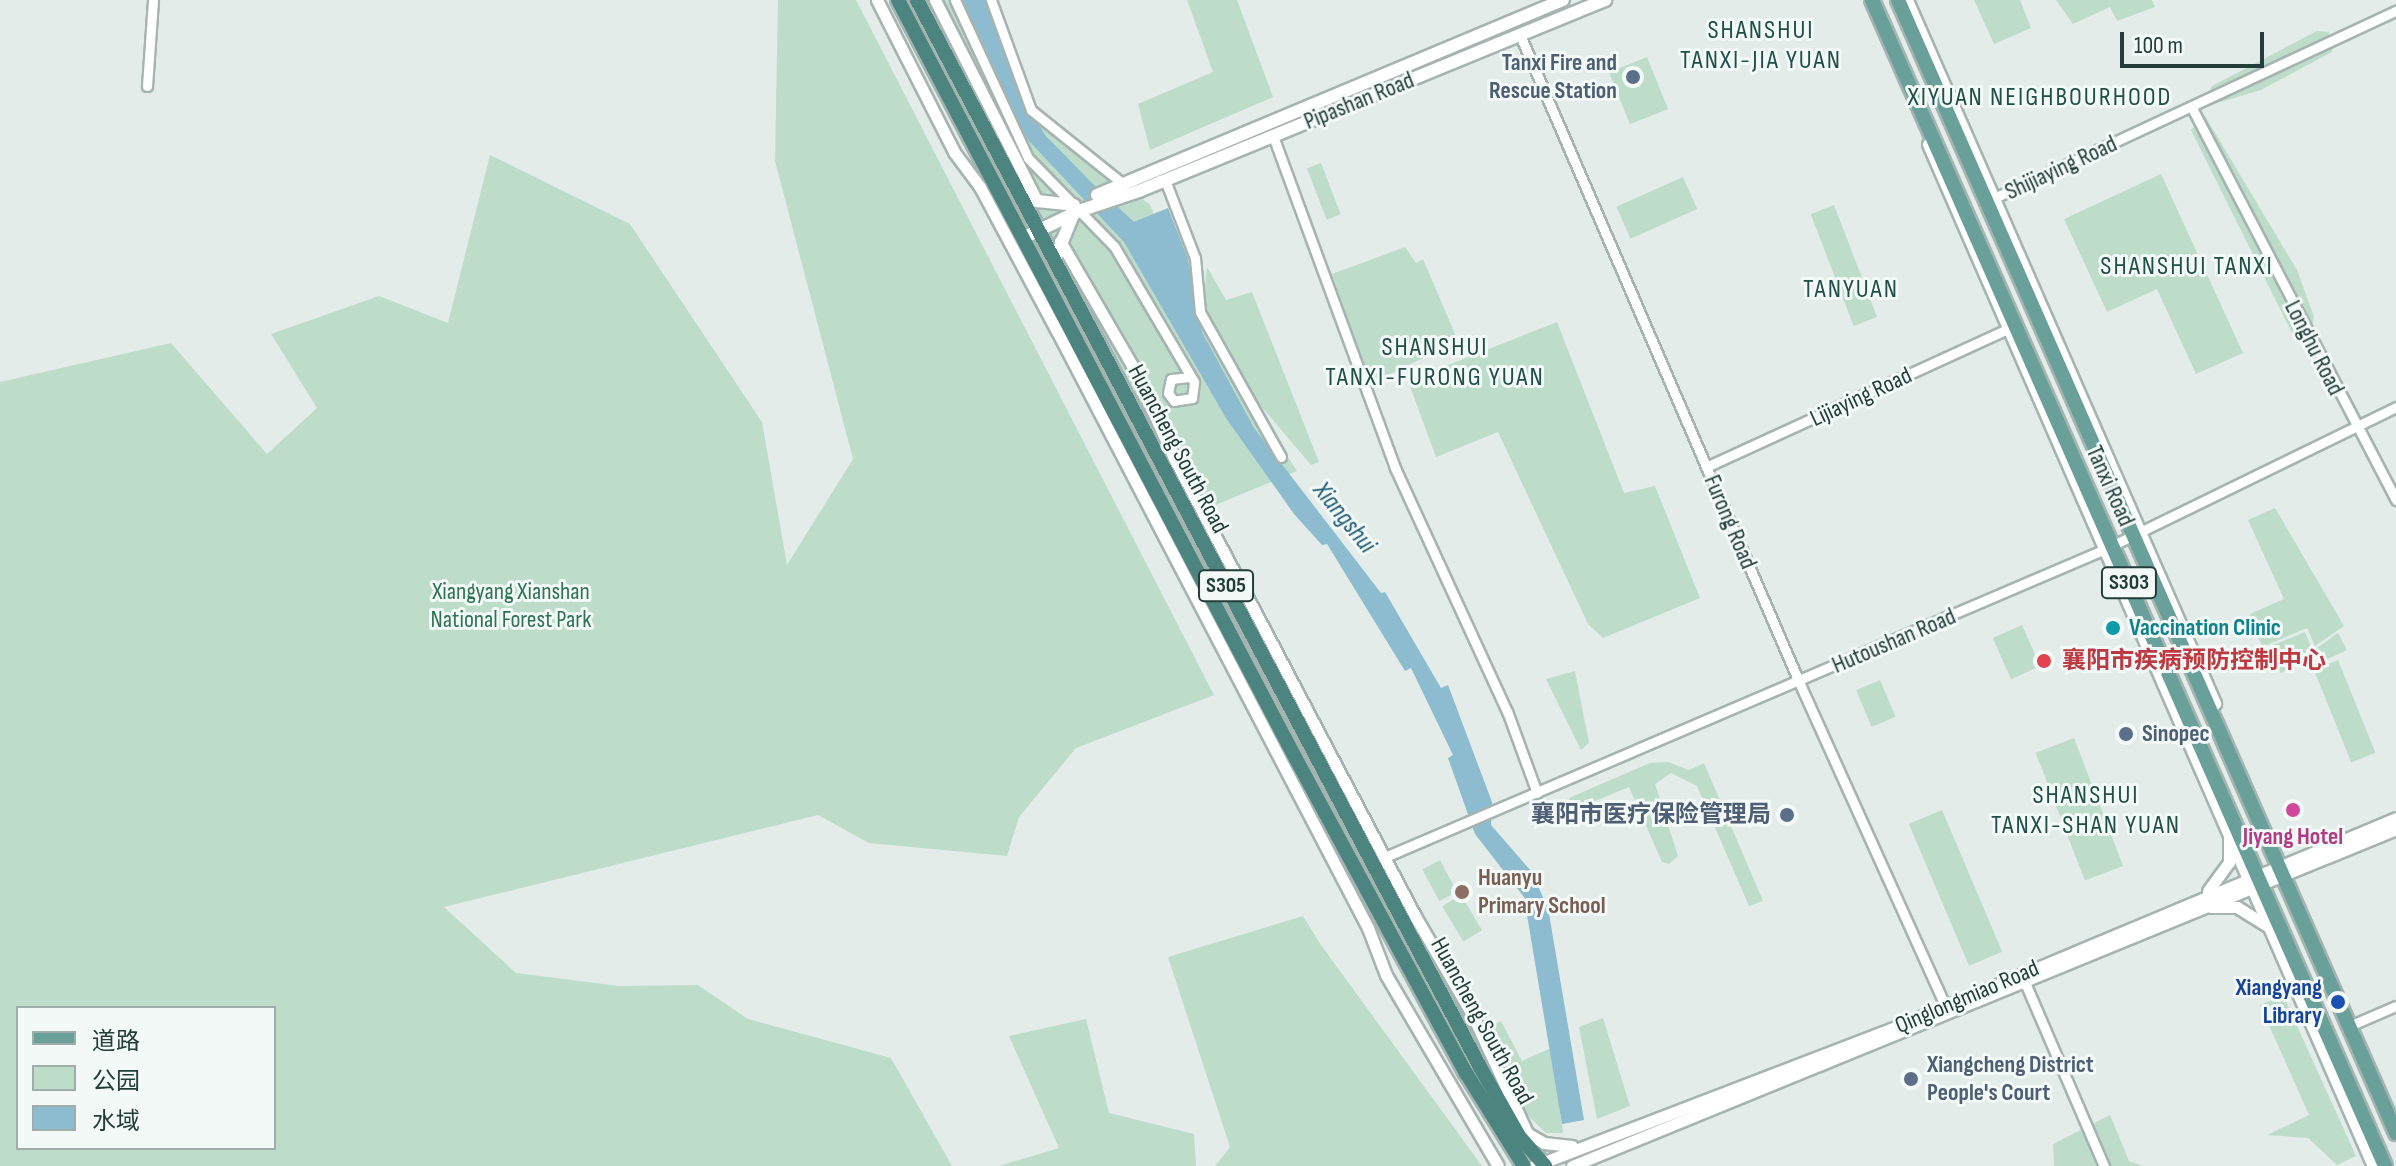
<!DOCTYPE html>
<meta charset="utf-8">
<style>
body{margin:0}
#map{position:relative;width:2396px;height:1166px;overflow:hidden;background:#e3ece9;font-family:"Sofia Sans Condensed","Noto Sans SC",sans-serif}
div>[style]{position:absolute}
.green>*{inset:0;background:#bdddca;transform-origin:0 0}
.water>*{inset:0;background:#8dbbcf}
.roads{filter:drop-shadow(2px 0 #a6b4b1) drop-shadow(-2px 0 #a6b4b1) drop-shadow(0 2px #a6b4b1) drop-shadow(0 -2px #a6b4b1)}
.minor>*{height:9px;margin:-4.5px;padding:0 4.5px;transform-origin:4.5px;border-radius:4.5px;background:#fff}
.tertiary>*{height:11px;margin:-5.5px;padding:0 5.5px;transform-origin:5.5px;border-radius:5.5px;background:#fff}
.secondary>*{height:12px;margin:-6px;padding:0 6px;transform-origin:6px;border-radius:6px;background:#fff}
.primary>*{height:14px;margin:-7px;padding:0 7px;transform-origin:7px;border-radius:7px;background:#69a09a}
.trunk>*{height:14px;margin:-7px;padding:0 7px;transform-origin:7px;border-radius:7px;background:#4c8480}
.dots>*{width:22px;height:22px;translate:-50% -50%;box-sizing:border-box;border:4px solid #f3f9f7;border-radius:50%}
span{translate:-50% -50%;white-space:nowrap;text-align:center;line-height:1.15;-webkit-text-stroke:6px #f3f9f7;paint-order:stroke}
.shield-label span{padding:2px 6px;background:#f3f9f7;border:2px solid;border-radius:6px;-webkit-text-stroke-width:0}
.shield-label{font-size:22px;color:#233d3a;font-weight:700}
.service-label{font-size:24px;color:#4e5e75;font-weight:700}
.right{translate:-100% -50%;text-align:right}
.left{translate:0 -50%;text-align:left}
.street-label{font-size:24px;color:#233d3a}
.park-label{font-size:24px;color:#2e7353}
.culture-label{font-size:24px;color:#0d838f;font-weight:700}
.health-label{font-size:24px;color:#be3a42;font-weight:700}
.hotel-label{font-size:24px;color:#b23c85;font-weight:700}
.education-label{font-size:24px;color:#785e54;font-weight:700}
.transit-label{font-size:24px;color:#164399;font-weight:700}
.neighbourhood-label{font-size:26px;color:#204f4a;letter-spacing:2px}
.water-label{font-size:26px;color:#1f5b77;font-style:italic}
.legend{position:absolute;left:16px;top:1006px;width:260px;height:144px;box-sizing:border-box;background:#f3f9f7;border:2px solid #a0aeab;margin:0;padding:10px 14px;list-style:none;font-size:24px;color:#233d3a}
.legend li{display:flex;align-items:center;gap:16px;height:40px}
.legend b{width:40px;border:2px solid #a0aeab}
.scale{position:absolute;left:2120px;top:32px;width:144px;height:36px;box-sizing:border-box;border:4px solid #233d3a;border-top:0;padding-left:10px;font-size:24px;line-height:28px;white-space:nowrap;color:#233d3a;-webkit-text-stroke:6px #f3f9f7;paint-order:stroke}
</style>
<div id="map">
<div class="green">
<i style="clip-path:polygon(evenodd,778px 0,856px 0,1214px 695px,1076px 748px,1019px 817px,1007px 856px,869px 843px,818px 815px,444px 907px,516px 973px,619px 986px,698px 985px,748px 1019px,891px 1058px,952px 1166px,0 1166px,0 382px,171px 343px,267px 454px,317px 408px,271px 334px,379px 296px,448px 323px,490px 155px,630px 224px,762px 422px,787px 565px,853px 459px,775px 161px,778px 0,274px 1008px,274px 1148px,18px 1148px,18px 1008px,274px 1008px)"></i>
<i style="clip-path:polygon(917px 0,997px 0,1031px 110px,1150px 205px,1195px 315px,1297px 471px,1189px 516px)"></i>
<i style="clip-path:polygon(1187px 0,1237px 0,1273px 97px,1150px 150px,1138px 104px,1213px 72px)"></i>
<i style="clip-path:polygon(1974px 0,2020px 0,2031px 28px,1994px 44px)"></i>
<i style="clip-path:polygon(2056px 0,2152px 0,2155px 7px,2117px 21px,2110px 7px,2073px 24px)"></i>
<i style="clip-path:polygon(2317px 31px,2329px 32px,2332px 52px,2261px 90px,2214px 104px,2209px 93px,2212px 86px)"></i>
<i style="left:1647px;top:57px;width:56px;height:41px;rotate:68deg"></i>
<i style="clip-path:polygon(2205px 116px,2297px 270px,2314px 317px,2312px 326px,2294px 337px,2191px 130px)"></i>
<i style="left:1321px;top:163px;width:55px;height:15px;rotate:69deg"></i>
<i style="clip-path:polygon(2161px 174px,2243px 353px,2196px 374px,2157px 289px,2107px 312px,2064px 219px)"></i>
<i style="left:1683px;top:177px;width:35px;height:73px;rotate:66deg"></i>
<i style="left:1834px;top:205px;width:120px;height:25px;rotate:69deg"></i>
<i style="clip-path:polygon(1405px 247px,1416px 263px,1423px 259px,1458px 341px,1370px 384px,1332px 274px)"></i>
<i style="clip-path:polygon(1207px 267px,1226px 300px,1252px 292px,1319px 462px,1311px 465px,1260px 405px,1203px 308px)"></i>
<i style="clip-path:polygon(1557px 322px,1624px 493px,1655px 486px,1700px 598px,1603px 638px,1588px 624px,1498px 432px,1436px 457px,1408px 381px)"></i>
<i style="clip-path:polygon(2275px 508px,2344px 626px,2315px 646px,2307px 628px,2262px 647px,2250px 614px,2284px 599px,2248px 520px)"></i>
<i style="left:2022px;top:625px;width:45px;height:32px;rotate:66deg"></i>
<i style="clip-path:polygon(2305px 632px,2313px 651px,2338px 633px,2347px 650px,2317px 664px,2314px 657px,2281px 673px,2269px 647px)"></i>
<i style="left:2338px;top:660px;width:100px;height:26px;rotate:68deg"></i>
<i style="clip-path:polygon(1575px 671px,1589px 743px,1581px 750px,1546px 679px)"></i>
<i style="left:1880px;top:680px;width:40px;height:26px;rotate:67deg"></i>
<i style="left:2074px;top:738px;width:137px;height:41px;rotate:69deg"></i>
<i style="clip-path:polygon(1668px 762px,1689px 770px,1704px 763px,1763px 901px,1749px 906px,1697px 786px,1671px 773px,1655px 784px,1678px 856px,1669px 864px,1662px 862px,1629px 787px,1576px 809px,1564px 805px,1571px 797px,1650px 763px)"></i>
<i style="left:1942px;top:810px;width:154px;height:36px;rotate:67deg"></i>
<i style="left:1440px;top:860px;width:36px;height:20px;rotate:62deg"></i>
<i style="left:1461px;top:895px;width:41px;height:22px;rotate:59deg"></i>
<i style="clip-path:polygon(1303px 916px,1321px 945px,1482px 1166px,1215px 1166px,1230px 1147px,1168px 957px)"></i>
<i style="clip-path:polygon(2283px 995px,2356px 1156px,2337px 1165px,2308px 1138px,2267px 1135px,2309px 1115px,2260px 1005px)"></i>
<i style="clip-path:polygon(1603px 1018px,1630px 1106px,1597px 1119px,1579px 1027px)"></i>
<i style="clip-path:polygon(1086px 1019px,1109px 1113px,1194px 1134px,1196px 1166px,999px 1166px,1059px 1148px,1009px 1036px)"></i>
<i style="clip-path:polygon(1501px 1021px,1522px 1061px,1551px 1048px,1563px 1133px,1546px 1133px,1526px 1114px,1483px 1031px)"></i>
<i style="clip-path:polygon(2110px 1115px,2129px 1161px,2143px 1166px,2054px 1166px,2053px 1144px)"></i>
</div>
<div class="water">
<i style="clip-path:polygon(962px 0,987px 0,1030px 110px,1045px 135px,1091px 182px,1134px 222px,1168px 208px,1188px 259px,1202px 332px,1254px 428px,1381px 593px,1385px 592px,1441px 688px,1448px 685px,1492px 802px,1491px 825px,1531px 871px,1548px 908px,1584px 1120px,1562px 1124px,1524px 897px,1475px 834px,1448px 758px,1453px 755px,1411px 668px,1405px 671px,1327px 544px,1322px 545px,1294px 514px,1226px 418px,1124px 242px,1028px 140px,983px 59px)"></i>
</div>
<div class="roads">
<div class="minor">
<i style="left:955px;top:0;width:174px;rotate:65.2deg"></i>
<i style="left:1028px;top:158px;width:123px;rotate:45.7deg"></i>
<i style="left:1114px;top:246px;width:158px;rotate:59.5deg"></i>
<i style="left:1194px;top:382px;width:16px;rotate:97deg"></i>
<i style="left:1192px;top:398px;width:18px;rotate:171deg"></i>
<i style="left:1174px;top:401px;width:10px;rotate:-127deg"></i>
<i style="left:1168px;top:393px;width:14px;rotate:-78deg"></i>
<i style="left:1171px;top:379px;width:18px;rotate:-6deg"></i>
<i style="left:991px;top:0;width:117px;rotate:70deg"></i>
<i style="left:1031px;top:110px;width:117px;rotate:38.7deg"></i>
<i style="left:1122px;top:183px;width:7px;rotate:-8deg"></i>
<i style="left:1520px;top:35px;width:705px;rotate:66.67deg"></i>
<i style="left:1799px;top:682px;width:355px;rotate:65.7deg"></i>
<i style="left:147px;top:86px;width:86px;rotate:-86deg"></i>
<i style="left:2192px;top:108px;width:442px;rotate:62.5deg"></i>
<i style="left:1273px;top:136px;width:354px;rotate:69.8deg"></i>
<i style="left:1395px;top:468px;width:268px;rotate:65.3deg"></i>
<i style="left:1507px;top:711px;width:87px;rotate:69.9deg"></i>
<i style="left:1160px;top:180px;width:5px"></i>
<i style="left:1165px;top:180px;width:84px;rotate:69deg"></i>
<i style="left:1195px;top:258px;width:54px;rotate:84.7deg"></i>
<i style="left:1200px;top:312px;width:166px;rotate:60.8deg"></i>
<i style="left:1990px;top:200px;width:448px;rotate:-25deg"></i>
<i style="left:1706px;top:467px;width:337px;rotate:-24.6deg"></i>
<i style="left:1385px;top:857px;width:783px;rotate:-23.16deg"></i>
<i style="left:2105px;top:549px;width:324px;rotate:-26deg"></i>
<i style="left:2023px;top:978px;width:205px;rotate:66.7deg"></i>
<i style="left:2349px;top:1026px;width:51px;rotate:-23.1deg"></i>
</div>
<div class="tertiary">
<i style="left:877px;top:0;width:170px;rotate:63.1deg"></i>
<i style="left:954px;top:152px;width:44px;rotate:53.4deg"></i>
<i style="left:980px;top:187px;width:163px;rotate:61.9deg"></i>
<i style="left:1057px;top:331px;width:673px;rotate:62.48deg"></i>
<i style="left:1368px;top:928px;width:50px;rotate:69deg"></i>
<i style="left:1386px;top:975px;width:221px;rotate:59.6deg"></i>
<i style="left:935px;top:0;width:225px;rotate:63.1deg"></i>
<i style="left:1907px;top:0;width:768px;rotate:66.34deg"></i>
<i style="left:1928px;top:144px;width:1115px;rotate:66.47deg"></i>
<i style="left:1060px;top:241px;width:143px;rotate:59.9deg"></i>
<i style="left:1132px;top:365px;width:102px;rotate:65.7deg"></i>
<i style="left:1174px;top:458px;width:518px;rotate:62.25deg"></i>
<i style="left:1415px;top:916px;width:116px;rotate:59.9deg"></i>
<i style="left:1473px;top:1016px;width:131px;rotate:65.2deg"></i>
<i style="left:2208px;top:891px;width:36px;rotate:-54deg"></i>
<i style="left:2229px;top:862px;width:23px;rotate:-90deg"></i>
<i style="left:2211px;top:907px;width:26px"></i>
<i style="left:2237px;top:907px;width:36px;rotate:32deg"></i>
<i style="left:1525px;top:1132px;width:22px;rotate:30deg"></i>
<i style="left:1544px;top:1143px;width:28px;rotate:6deg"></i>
<i style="left:1534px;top:1166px;width:388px;rotate:-21deg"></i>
<i style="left:1896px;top:1027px;width:542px;rotate:-22.68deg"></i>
<i style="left:1572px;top:1166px;width:890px;rotate:-22.24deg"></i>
</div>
<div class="secondary">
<i style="left:1019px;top:191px;width:21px;rotate:29deg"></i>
<i style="left:1037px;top:201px;width:37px;rotate:6deg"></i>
<i style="left:1097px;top:195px;width:505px;rotate:-22.71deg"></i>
<i style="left:1025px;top:237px;width:60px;rotate:-25.7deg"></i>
<i style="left:1079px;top:211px;width:63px;rotate:-18.4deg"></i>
<i style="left:1139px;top:191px;width:504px;rotate:-22.29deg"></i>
<i style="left:1055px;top:259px;width:48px;rotate:-67.8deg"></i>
</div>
<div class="primary">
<i style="left:1872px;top:0;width:1274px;rotate:66.25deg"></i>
<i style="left:1898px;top:0;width:1238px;rotate:66.27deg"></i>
</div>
<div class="trunk">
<i style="left:898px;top:0;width:842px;rotate:62.34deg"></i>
<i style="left:1289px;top:746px;width:372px;rotate:61.6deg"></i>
<i style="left:1466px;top:1073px;width:110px;rotate:58.1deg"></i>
<i style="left:917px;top:0;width:1206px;rotate:62.18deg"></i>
<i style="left:1480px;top:1067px;width:79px;rotate:60.5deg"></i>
<i style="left:1519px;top:1136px;width:40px;rotate:49deg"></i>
</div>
</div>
<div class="dots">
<i style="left:1633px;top:77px;background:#5c6f8a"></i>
<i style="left:2113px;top:628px;background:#0f9aa8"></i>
<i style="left:2044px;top:661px;background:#e0444e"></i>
<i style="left:2126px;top:734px;background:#5c6f8a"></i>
<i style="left:2293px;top:810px;background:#d1479c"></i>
<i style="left:1787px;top:815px;background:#5c6f8a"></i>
<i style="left:1462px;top:892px;background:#8d6e63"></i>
<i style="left:2338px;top:1002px;background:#1a4fb4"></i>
<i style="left:1911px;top:1079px;background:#5c6f8a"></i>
</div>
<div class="shield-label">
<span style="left:2129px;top:583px">S303</span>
<span style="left:1226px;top:586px">S305</span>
</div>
<div class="service-label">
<span class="right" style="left:1617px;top:77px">Tanxi Fire and<br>Rescue Station</span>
<span class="left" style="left:2142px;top:734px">Sinopec</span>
<span class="right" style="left:1771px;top:815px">襄阳市医疗保险管理局</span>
<span class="left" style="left:1927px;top:1079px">Xiangcheng District<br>People's Court</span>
</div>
<div class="street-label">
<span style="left:1359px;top:101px;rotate:-22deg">Pipashan Road</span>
<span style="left:2061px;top:168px;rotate:-25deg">Shijiaying Road</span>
<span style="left:2314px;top:348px;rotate:63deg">Longhu Road</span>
<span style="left:1861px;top:397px;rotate:-25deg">Lijiaying Road</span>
<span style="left:1178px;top:449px;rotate:62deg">Huancheng South Road</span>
<span style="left:2110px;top:486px;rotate:66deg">Tanxi Road</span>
<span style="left:1730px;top:522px;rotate:67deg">Furong Road</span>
<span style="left:1894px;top:641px;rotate:-23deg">Hutoushan Road</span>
<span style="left:1967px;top:997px;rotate:-23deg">Qinglongmiao Road</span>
<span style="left:1482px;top:1021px;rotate:61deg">Huancheng South Road</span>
</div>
<div class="park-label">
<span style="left:511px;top:606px">Xiangyang Xianshan<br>National Forest Park</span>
</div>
<div class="culture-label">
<span class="left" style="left:2129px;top:628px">Vaccination Clinic</span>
</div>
<div class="health-label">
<span class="left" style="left:2062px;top:661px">襄阳市疾病预防控制中心</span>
</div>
<div class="hotel-label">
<span style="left:2293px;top:837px">Jiyang Hotel</span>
</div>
<div class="education-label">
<span class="left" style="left:1478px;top:892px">Huanyu<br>Primary School</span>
</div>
<div class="transit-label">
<span class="right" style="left:2322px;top:1002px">Xiangyang<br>Library</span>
</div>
<div class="neighbourhood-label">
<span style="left:1761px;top:46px">SHANSHUI<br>TANXI-JIA YUAN</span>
<span style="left:2040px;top:98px">XIYUAN NEIGHBOURHOOD</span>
<span style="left:2187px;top:267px">SHANSHUI TANXI</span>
<span style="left:1851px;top:290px">TANYUAN</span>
<span style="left:1435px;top:363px">SHANSHUI<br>TANXI-FURONG YUAN</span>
<span style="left:2086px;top:811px">SHANSHUI<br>TANXI-SHAN YUAN</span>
</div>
<div class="water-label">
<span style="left:1344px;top:518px;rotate:51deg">Xiangshui</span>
</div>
<ul class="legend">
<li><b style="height:10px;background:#69a09a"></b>道路</li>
<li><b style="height:22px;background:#bdddca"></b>公园</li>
<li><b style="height:22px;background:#8dbbcf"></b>水域</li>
</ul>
<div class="scale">100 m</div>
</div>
